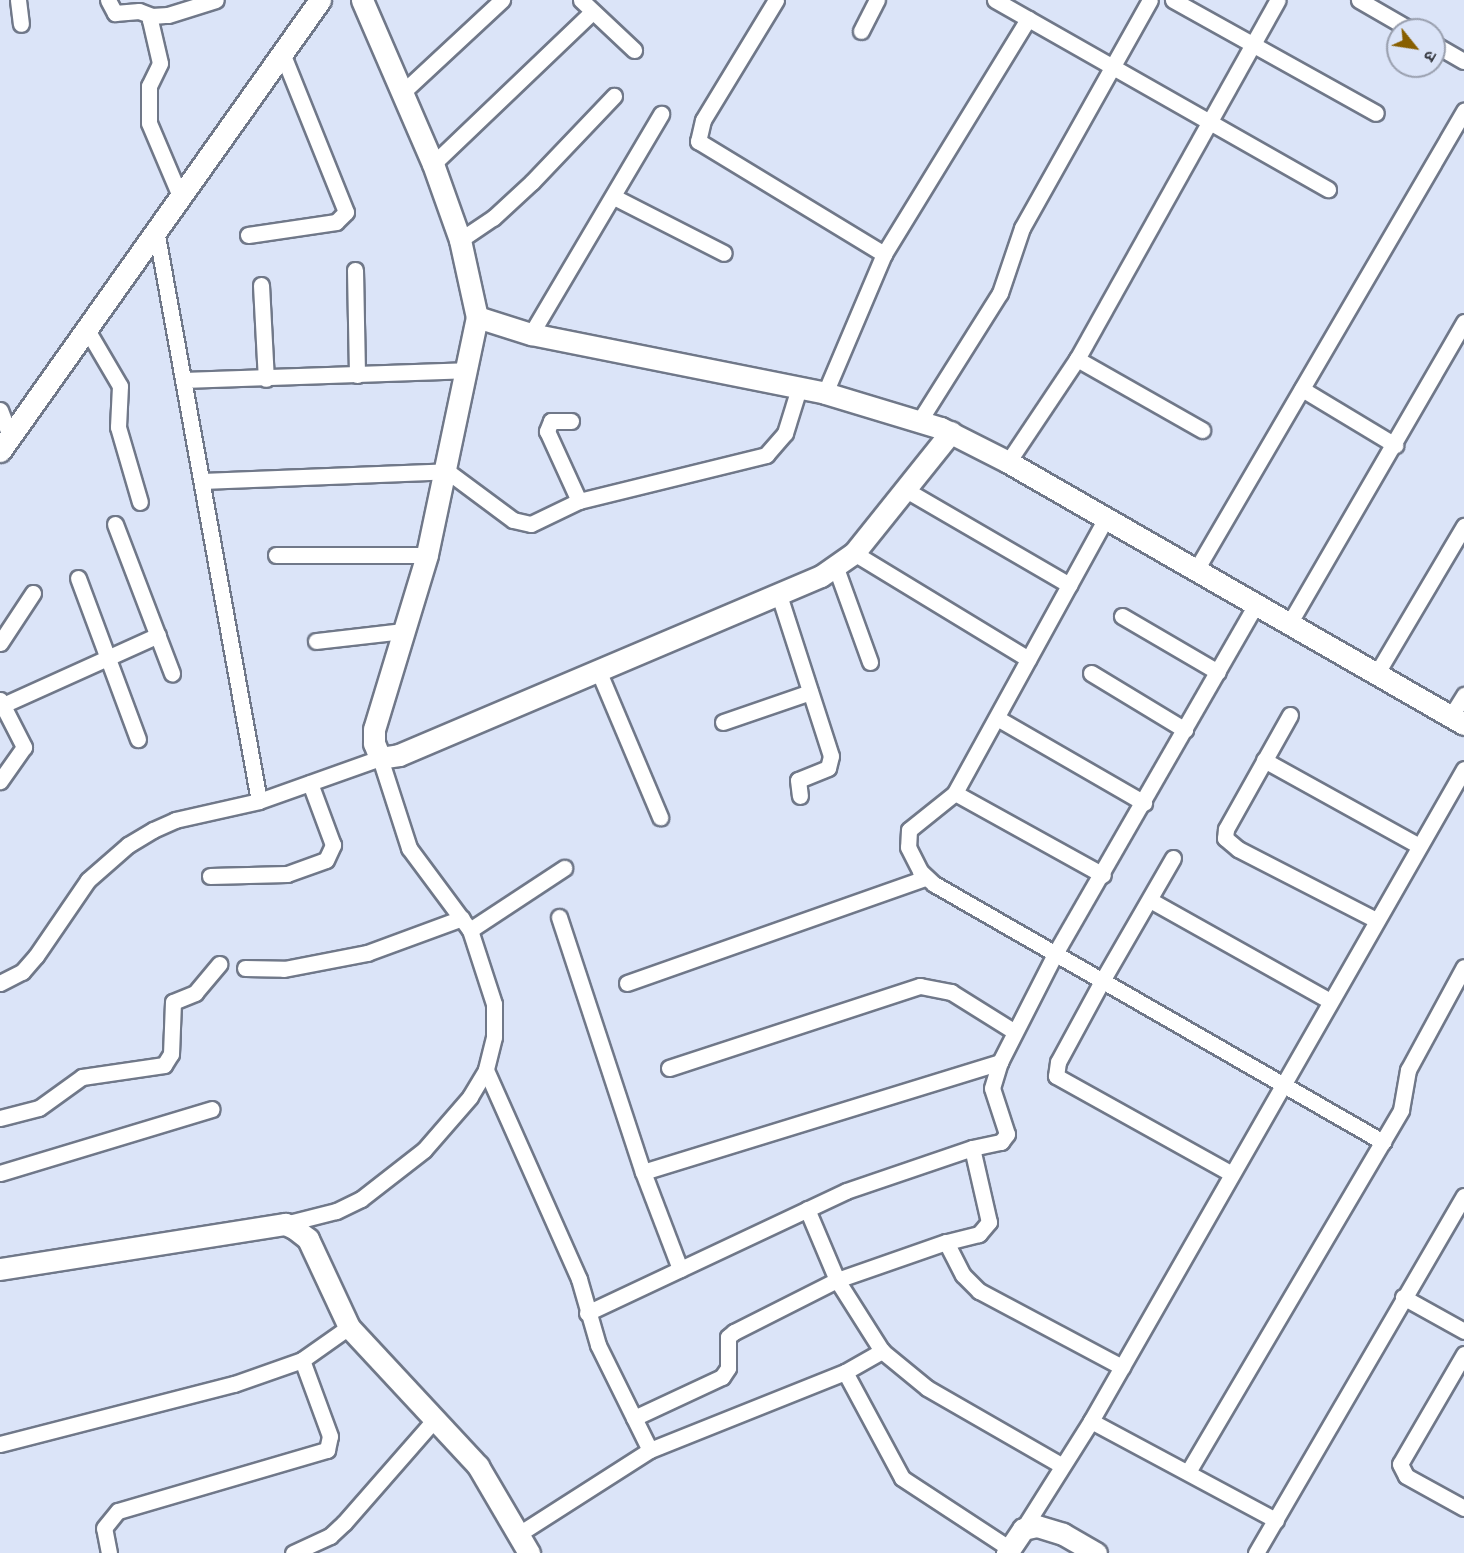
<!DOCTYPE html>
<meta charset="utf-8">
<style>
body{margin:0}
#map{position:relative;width:1464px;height:1553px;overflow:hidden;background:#dbe4f8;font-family:Figtree,"Noto Sans Devanagari",sans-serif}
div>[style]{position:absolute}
.roads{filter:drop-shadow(2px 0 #707889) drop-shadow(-2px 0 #707889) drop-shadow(0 2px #707889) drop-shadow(0 -2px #707889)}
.street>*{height:15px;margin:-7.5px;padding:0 7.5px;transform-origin:7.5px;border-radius:7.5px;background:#fff}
.secondary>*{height:21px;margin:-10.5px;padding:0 10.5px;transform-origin:10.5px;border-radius:10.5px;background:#fff}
span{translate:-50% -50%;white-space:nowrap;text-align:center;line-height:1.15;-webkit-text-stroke:5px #dbe4f8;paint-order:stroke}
.north{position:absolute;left:1386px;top:18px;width:60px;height:60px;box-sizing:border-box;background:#dbe4f8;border:2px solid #999fae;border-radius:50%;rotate:120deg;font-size:16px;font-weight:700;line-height:24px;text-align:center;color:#353840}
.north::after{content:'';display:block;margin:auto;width:21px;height:27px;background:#885f00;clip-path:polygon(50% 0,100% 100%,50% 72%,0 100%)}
</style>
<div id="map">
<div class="roads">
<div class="street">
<i style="left:18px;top:0;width:24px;rotate:83deg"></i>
<i style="left:108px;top:0;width:15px;rotate:62deg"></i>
<i style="left:115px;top:13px;width:24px;rotate:-5deg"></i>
<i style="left:139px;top:11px;width:14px;rotate:21deg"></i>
<i style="left:581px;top:0;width:73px;rotate:43.3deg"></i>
<i style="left:776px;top:0;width:140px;rotate:121.3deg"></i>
<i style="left:703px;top:120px;width:22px;rotate:103deg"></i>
<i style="left:698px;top:141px;width:218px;rotate:31.3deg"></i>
<i style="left:995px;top:0;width:383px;rotate:29.6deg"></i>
<i style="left:1173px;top:0;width:232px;rotate:29.1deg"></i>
<i style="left:1359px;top:0;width:60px;rotate:30deg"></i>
<i style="left:861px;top:31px;width:35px;rotate:-63deg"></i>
<i style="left:1434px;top:44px;width:34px;rotate:30deg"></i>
<i style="left:404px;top:91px;width:134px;rotate:-42.9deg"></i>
<i style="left:433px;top:164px;width:220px;rotate:-43.7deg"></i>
<i style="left:180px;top:196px;width:79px;rotate:-113deg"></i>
<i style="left:149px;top:123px;width:37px;rotate:-90deg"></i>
<i style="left:149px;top:86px;width:25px;rotate:-64deg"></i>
<i style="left:160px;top:63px;width:44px;rotate:-103.1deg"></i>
<i style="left:150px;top:20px;width:4px;rotate:-63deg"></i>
<i style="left:152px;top:16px;width:16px;rotate:-4deg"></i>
<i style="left:168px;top:15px;width:50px;rotate:-17.4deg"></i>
<i style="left:614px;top:197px;width:123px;rotate:27deg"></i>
<i style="left:156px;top:230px;width:580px;rotate:79.77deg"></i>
<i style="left:248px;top:235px;width:89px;rotate:-8.4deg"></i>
<i style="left:336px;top:222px;width:14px;rotate:-45deg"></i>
<i style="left:346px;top:212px;width:171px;rotate:-111.9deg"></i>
<i style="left:460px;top:240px;width:40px;rotate:-34deg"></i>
<i style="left:493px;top:218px;width:53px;rotate:-42.7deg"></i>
<i style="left:532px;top:182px;width:119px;rotate:-46.4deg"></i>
<i style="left:355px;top:270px;width:105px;rotate:88.9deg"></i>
<i style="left:261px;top:285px;width:94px;rotate:87deg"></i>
<i style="left:86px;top:328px;width:67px;rotate:59.6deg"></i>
<i style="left:120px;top:386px;width:41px;rotate:92.8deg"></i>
<i style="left:118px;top:427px;width:78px;rotate:73.7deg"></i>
<i style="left:531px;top:334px;width:256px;rotate:-59.4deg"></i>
<i style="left:1077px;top:359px;width:144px;rotate:29.6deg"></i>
<i style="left:183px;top:380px;width:282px;rotate:-2deg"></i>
<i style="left:1302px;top:389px;width:109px;rotate:31.1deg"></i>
<i style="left:825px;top:393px;width:151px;rotate:-67deg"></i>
<i style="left:884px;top:254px;width:276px;rotate:-58.5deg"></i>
<i style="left:0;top:410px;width:28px;rotate:69deg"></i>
<i style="left:920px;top:420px;width:150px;rotate:-57.8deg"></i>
<i style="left:1000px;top:293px;width:69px;rotate:-71.3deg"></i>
<i style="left:1022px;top:228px;width:261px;rotate:-60.7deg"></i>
<i style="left:571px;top:421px;width:20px;rotate:180deg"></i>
<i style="left:551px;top:421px;width:11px;rotate:112deg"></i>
<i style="left:547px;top:431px;width:77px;rotate:65.4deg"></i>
<i style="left:1008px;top:462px;width:124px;rotate:-56.2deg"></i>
<i style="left:1077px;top:359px;width:411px;rotate:-60.8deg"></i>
<i style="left:203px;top:481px;width:244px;rotate:-2.3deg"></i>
<i style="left:447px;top:471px;width:82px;rotate:36.6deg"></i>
<i style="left:513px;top:520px;width:18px;rotate:13deg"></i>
<i style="left:531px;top:524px;width:53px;rotate:-25.6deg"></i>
<i style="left:579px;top:501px;width:193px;rotate:-13.8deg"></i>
<i style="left:766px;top:455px;width:29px;rotate:-49deg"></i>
<i style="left:785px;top:433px;width:47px;rotate:-72.7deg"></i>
<i style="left:906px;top:490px;width:189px;rotate:30.2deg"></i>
<i style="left:1106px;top:518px;width:314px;rotate:118.8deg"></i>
<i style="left:955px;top:793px;width:59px;rotate:141.2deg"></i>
<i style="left:909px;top:830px;width:17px;rotate:93deg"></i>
<i style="left:908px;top:847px;width:27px;rotate:63deg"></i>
<i style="left:920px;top:871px;width:19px;rotate:43deg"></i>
<i style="left:934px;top:884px;width:518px;rotate:29.88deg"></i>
<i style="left:115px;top:524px;width:160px;rotate:69.1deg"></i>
<i style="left:854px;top:553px;width:204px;rotate:31.3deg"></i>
<i style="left:276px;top:555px;width:151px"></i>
<i style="left:836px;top:568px;width:100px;rotate:70.1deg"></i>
<i style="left:1196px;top:570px;width:532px;rotate:-59.72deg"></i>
<i style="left:78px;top:578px;width:172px;rotate:69.6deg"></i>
<i style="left:779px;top:595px;width:169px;rotate:72.1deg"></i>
<i style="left:831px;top:756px;width:12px;rotate:104deg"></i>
<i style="left:828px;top:768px;width:32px;rotate:158deg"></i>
<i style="left:798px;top:780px;width:16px;rotate:83deg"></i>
<i style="left:1122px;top:616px;width:111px;rotate:30.3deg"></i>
<i style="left:1289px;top:624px;width:349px;rotate:-59.9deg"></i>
<i style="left:316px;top:641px;width:89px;rotate:-6.5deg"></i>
<i style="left:0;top:643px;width:60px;rotate:-56.6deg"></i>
<i style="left:598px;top:670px;width:160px;rotate:67.1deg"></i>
<i style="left:1091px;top:673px;width:110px;rotate:31.2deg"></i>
<i style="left:1377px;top:673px;width:171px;rotate:-59.4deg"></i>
<i style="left:0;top:700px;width:53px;rotate:62.9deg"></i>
<i style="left:24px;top:747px;width:42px;rotate:125.2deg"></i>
<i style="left:3px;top:705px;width:170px;rotate:-24.3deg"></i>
<i style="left:1290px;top:715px;width:131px;rotate:119.3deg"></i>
<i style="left:1226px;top:829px;width:9px;rotate:96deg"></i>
<i style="left:1225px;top:838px;width:17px;rotate:40deg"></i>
<i style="left:1238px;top:849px;width:155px;rotate:27.2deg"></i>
<i style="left:1451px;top:716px;width:25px;rotate:-58deg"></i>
<i style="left:997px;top:718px;width:170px;rotate:30deg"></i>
<i style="left:723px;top:722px;width:92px;rotate:-19deg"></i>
<i style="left:1264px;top:760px;width:177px;rotate:29deg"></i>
<i style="left:955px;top:793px;width:169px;rotate:29deg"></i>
<i style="left:1173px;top:858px;width:142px;rotate:120deg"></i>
<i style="left:1102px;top:981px;width:92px;rotate:118.5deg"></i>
<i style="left:1058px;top:1062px;width:14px;rotate:98deg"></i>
<i style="left:1056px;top:1076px;width:201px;rotate:29.1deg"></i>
<i style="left:210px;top:876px;width:77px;rotate:-1.5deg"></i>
<i style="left:287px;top:874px;width:41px;rotate:-19.7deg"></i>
<i style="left:326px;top:860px;width:17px;rotate:-65deg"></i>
<i style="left:333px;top:845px;width:66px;rotate:-110.4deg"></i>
<i style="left:1150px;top:900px;width:206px;rotate:29.3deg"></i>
<i style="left:559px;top:917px;width:268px;rotate:71.8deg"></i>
<i style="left:643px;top:1172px;width:104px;rotate:69.1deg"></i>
<i style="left:470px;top:930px;width:113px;rotate:-33.4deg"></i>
<i style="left:245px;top:968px;width:39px;rotate:1deg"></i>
<i style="left:284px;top:969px;width:85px;rotate:-10.9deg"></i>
<i style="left:367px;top:953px;width:101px;rotate:-20.2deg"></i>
<i style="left:0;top:983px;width:25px;rotate:-27deg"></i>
<i style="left:22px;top:972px;width:21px;rotate:-49deg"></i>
<i style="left:36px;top:956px;width:92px;rotate:-55.6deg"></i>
<i style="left:88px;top:880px;width:53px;rotate:-41.2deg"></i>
<i style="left:128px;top:845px;width:29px;rotate:-31deg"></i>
<i style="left:153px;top:830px;width:24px;rotate:-24deg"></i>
<i style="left:175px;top:820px;width:86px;rotate:-12.7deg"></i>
<i style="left:259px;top:801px;width:128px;rotate:-19.6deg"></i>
<i style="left:380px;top:758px;width:95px;rotate:72.1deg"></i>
<i style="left:409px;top:848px;width:102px;rotate:53.4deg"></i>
<i style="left:470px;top:930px;width:78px;rotate:72deg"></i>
<i style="left:494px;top:1004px;width:33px;rotate:90deg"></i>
<i style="left:494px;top:1037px;width:34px;rotate:104deg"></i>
<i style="left:486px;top:1070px;width:31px;rotate:121deg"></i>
<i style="left:470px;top:1097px;width:70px;rotate:131deg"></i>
<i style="left:424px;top:1150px;width:80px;rotate:142.1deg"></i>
<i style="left:361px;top:1199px;width:28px;rotate:154deg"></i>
<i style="left:336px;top:1211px;width:53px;rotate:165.7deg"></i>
<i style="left:627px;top:983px;width:316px;rotate:-19.4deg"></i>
<i style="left:669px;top:1068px;width:264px;rotate:-18.1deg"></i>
<i style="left:920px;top:986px;width:32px;rotate:11deg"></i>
<i style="left:951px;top:992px;width:75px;rotate:32deg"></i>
<i style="left:486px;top:1070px;width:229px;rotate:66deg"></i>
<i style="left:579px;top:1279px;width:69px;rotate:73.9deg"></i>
<i style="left:598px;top:1345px;width:117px;rotate:63.7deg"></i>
<i style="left:650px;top:1450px;width:154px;rotate:147.4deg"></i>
<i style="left:0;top:1118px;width:40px;rotate:-14.4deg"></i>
<i style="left:39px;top:1108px;width:53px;rotate:-35.8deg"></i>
<i style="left:82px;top:1077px;width:83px;rotate:-8.3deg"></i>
<i style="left:164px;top:1065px;width:13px;rotate:-58deg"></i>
<i style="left:171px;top:1054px;width:52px;rotate:-87.8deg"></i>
<i style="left:173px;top:1002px;width:24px;rotate:-22deg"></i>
<i style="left:195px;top:993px;width:38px;rotate:-50deg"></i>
<i style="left:972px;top:1148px;width:30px;rotate:-12deg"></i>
<i style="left:1001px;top:1142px;width:10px;rotate:-53deg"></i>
<i style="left:1007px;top:1134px;width:48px;rotate:-108.1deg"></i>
<i style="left:992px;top:1088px;width:27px;rotate:-73deg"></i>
<i style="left:643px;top:1172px;width:374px;rotate:-17.1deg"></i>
<i style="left:1000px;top:1062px;width:123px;rotate:-63deg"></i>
<i style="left:1056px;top:952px;width:401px;rotate:-60.1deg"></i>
<i style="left:0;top:1173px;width:221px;rotate:-16.8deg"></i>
<i style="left:1403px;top:1297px;width:70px;rotate:29.1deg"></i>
<i style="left:587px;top:1313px;width:286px;rotate:-25.2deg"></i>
<i style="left:846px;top:1191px;width:133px;rotate:-18.8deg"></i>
<i style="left:972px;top:1148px;width:76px;rotate:77.1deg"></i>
<i style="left:989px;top:1222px;width:16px;rotate:130deg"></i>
<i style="left:979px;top:1234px;width:34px;rotate:166deg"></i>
<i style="left:946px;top:1242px;width:37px;rotate:63deg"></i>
<i style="left:963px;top:1275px;width:23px;rotate:45deg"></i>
<i style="left:979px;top:1291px;width:162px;rotate:28deg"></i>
<i style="left:882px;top:1351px;width:58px;rotate:39.4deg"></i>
<i style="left:927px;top:1388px;width:155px;rotate:29.9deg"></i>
<i style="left:1464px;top:1354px;width:127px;rotate:120.2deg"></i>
<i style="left:1400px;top:1464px;width:13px;rotate:63deg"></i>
<i style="left:1406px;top:1476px;width:66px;rotate:28.9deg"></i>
<i style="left:845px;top:1372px;width:120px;rotate:61.7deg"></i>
<i style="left:902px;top:1478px;width:129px;rotate:33.3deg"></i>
<i style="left:634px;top:1418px;width:97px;rotate:-25deg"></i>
<i style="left:722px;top:1377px;width:11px;rotate:-56deg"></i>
<i style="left:728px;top:1368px;width:31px;rotate:-90deg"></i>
<i style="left:728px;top:1337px;width:8px;rotate:-40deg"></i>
<i style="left:734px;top:1332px;width:115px;rotate:-26.8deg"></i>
<i style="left:837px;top:1280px;width:77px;rotate:-112.9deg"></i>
<i style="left:1091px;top:1421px;width:210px;rotate:28.2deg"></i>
<i style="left:0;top:1444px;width:242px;rotate:-14.4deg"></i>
<i style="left:234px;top:1384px;width:72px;rotate:-19.4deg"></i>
<i style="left:650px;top:1450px;width:210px;rotate:-21.8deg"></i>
<i style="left:845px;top:1372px;width:43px;rotate:-29.6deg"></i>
<i style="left:882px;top:1351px;width:84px;rotate:-122.4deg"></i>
<i style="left:837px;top:1280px;width:115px;rotate:-19.2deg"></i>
<i style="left:1188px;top:1472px;width:420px;rotate:-59.5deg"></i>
<i style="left:1401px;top:1110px;width:41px;rotate:-80.1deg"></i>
<i style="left:1408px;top:1070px;width:117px;rotate:-61.5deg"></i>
<i style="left:1023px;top:1529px;width:128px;rotate:-57.8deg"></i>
<i style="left:1091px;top:1421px;width:751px;rotate:-60.23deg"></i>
<i style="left:109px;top:1553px;width:25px;rotate:-101deg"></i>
<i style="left:104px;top:1528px;width:22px;rotate:-51deg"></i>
<i style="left:118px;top:1511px;width:218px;rotate:-16.3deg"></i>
<i style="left:327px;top:1450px;width:14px;rotate:-78deg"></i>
<i style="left:330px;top:1436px;width:81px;rotate:-110.2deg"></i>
<i style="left:302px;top:1360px;width:57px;rotate:-35.1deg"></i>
<i style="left:293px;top:1553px;width:41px;rotate:-24.7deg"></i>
<i style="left:330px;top:1536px;width:19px;rotate:-43deg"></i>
<i style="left:344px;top:1523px;width:138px;rotate:-48.8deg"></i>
<i style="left:1256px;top:1553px;width:413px;rotate:-59.8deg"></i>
</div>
<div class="secondary">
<i style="left:362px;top:0;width:179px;rotate:66.6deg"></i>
<i style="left:433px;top:164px;width:81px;rotate:70.4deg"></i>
<i style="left:460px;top:240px;width:79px;rotate:77.6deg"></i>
<i style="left:477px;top:317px;width:243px;rotate:101.9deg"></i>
<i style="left:427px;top:555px;width:182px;rotate:106.9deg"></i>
<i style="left:374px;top:729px;width:14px;rotate:90deg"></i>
<i style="left:374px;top:743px;width:16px;rotate:68deg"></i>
<i style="left:380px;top:758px;width:19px;rotate:-9deg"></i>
<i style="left:399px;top:755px;width:458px;rotate:-23deg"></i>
<i style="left:821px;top:576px;width:40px;rotate:-34.9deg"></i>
<i style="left:854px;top:553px;width:155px;rotate:-51.3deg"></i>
<i style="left:477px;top:317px;width:57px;rotate:17.5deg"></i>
<i style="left:531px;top:334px;width:300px;rotate:11.3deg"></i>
<i style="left:825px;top:393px;width:121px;rotate:16.8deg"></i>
<i style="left:941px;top:428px;width:75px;rotate:26.9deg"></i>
<i style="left:1008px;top:462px;width:526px;rotate:29.88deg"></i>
<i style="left:0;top:451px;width:553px;rotate:-54.64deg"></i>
<i style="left:0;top:1269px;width:289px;rotate:-9deg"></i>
<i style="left:285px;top:1224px;width:10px;rotate:24deg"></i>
<i style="left:294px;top:1228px;width:18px;rotate:38deg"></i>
<i style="left:308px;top:1239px;width:97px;rotate:65deg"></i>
<i style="left:349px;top:1327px;width:190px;rotate:47.1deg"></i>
<i style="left:478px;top:1466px;width:101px;rotate:59.6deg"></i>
<i style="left:1007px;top:1553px;width:29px;rotate:-56deg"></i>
<i style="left:1023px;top:1529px;width:14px;rotate:-12deg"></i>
<i style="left:1037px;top:1526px;width:27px;rotate:17deg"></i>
<i style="left:1063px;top:1534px;width:38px;rotate:30deg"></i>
</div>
</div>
<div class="north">उ</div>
</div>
